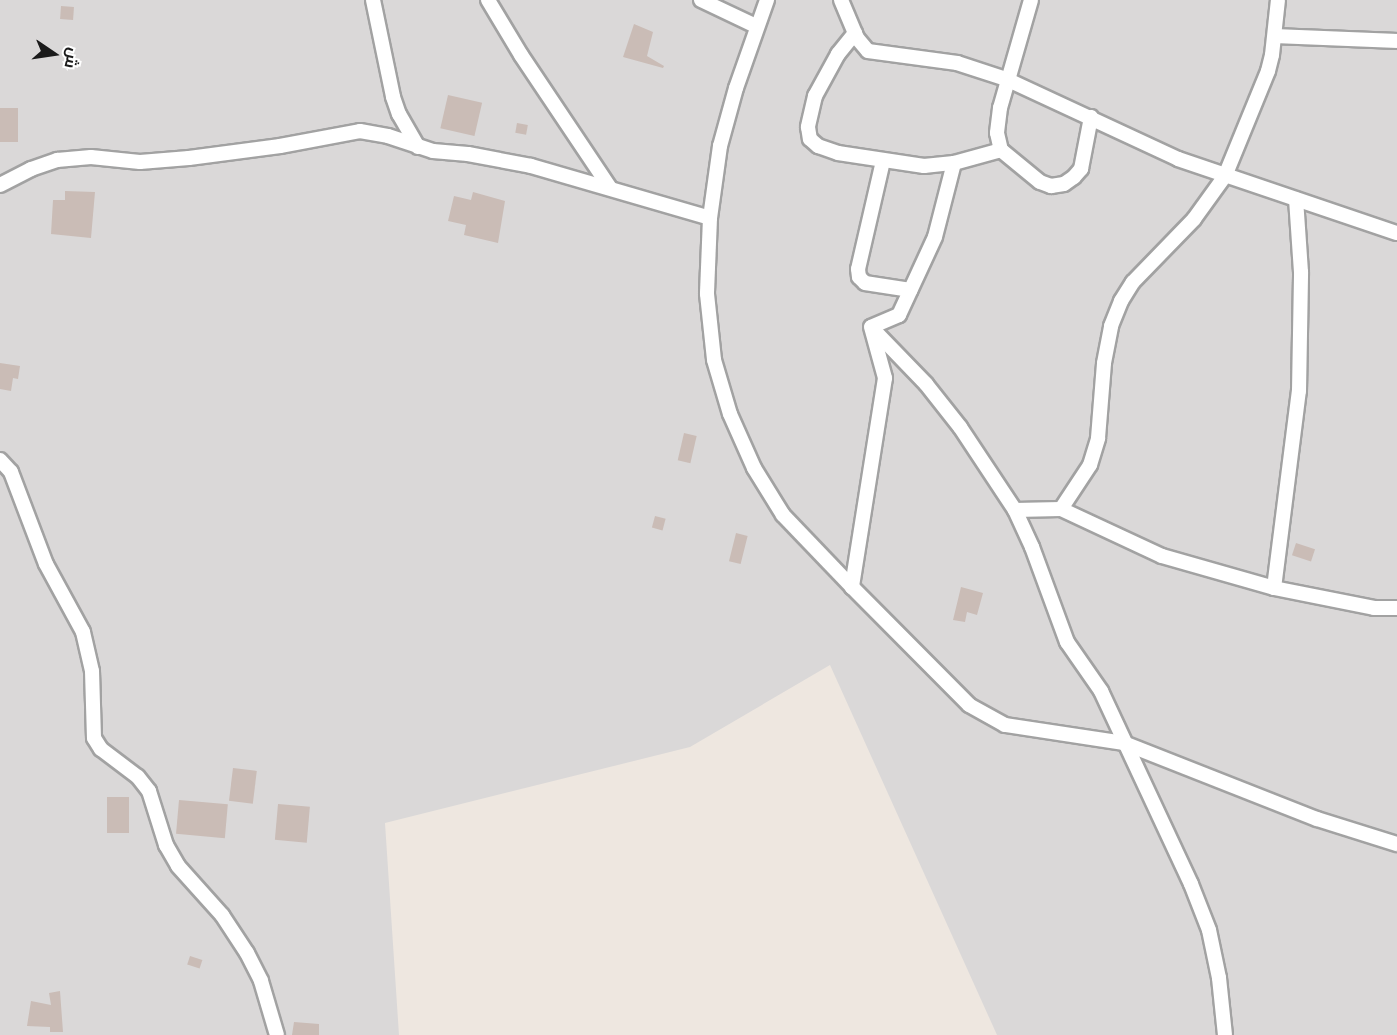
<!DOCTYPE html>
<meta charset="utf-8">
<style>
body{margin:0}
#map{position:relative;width:1397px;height:1035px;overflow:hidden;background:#eee7e0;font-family:Poppins,Cairo,sans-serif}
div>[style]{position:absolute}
.residential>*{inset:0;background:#dad8d8}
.building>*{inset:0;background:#cabcb6;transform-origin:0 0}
.roads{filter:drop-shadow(2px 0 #a2a2a2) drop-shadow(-2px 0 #a2a2a2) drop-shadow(0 2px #a2a2a2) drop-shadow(0 -2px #a2a2a2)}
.minor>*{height:14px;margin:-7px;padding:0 7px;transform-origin:7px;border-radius:7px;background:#fff}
span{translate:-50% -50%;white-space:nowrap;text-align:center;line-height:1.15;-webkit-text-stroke:5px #fff;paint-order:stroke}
.north{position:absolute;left:24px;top:24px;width:60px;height:60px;-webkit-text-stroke:4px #fff;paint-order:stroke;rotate:103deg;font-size:16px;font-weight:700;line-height:24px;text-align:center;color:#1b1b1b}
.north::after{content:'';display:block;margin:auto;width:21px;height:27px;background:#1b1b1b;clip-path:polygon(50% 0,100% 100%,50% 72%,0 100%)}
</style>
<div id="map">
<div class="residential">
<i style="clip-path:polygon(0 0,1397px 0,1397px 1035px,997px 1035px,830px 665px,690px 747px,385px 823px,399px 1035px,0 1035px)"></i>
</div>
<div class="building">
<i style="left:61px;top:6px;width:13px;height:13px;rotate:4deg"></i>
<i style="clip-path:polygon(634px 24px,653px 32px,647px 56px,664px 66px,663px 68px,623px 57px)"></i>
<i style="left:448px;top:95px;width:35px;height:34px;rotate:13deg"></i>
<i style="left:0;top:108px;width:18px;height:34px"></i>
<i style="left:517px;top:123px;width:11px;height:10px;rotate:10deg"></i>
<i style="clip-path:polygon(65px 191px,95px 192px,91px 238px,51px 234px,53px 200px,65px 200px)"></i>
<i style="clip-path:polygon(473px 192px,505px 201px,498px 243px,464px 235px,466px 225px,448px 221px,454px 196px,471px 200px)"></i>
<i style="clip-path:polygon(0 363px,20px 366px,18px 379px,13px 378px,11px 391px,0 389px)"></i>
<i style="left:684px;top:433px;width:13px;height:28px;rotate:13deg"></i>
<i style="left:655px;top:516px;width:11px;height:12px;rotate:15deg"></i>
<i style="left:736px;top:533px;width:12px;height:29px;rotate:14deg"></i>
<i style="left:1296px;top:543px;width:20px;height:13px;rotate:18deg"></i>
<i style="clip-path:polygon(961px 587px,983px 593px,977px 615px,967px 612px,965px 622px,953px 620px)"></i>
<i style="left:233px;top:768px;width:24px;height:33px;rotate:7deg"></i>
<i style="left:107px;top:797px;width:22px;height:36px"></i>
<i style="left:179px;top:800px;width:49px;height:34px;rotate:5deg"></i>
<i style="left:278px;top:804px;width:32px;height:36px;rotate:5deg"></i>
<i style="left:190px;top:956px;width:13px;height:9px;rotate:18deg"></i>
<i style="clip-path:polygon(60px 991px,63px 1032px,50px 1032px,50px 1027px,27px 1026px,31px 1001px,51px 1005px,49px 993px)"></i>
<i style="clip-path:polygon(294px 1022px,319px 1024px,319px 1035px,292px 1035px)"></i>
</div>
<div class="roads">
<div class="minor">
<i style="left:373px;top:0;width:99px;rotate:78.3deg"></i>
<i style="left:393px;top:97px;width:18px;rotate:71deg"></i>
<i style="left:399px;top:114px;width:38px;rotate:60deg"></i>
<i style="left:488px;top:0;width:64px;rotate:59deg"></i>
<i style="left:521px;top:55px;width:160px;rotate:56.2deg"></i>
<i style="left:701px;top:0;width:61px;rotate:25.3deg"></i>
<i style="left:767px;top:0;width:93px;rotate:109.4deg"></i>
<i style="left:736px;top:88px;width:60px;rotate:105.4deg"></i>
<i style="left:720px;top:146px;width:73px;rotate:97.9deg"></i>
<i style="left:710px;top:218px;width:76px;rotate:92.3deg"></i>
<i style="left:707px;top:294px;width:66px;rotate:83.9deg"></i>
<i style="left:714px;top:360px;width:56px;rotate:73.5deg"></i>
<i style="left:730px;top:414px;width:59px;rotate:66deg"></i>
<i style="left:754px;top:468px;width:55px;rotate:58.3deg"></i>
<i style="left:783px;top:515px;width:100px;rotate:46.2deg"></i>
<i style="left:841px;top:0;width:41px;rotate:67.2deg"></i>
<i style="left:857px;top:38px;width:17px;rotate:50deg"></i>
<i style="left:868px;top:51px;width:90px;rotate:7.7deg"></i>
<i style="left:957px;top:63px;width:52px;rotate:18.1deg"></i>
<i style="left:1006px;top:79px;width:190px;rotate:24.9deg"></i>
<i style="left:1178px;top:159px;width:231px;rotate:18.7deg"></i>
<i style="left:1031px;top:0;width:112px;rotate:106deg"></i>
<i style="left:1000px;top:108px;width:25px;rotate:97deg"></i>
<i style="left:997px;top:133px;width:17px;rotate:77deg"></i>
<i style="left:1001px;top:150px;width:50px;rotate:39.4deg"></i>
<i style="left:1040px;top:182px;width:12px;rotate:20deg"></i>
<i style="left:1051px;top:186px;width:13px;rotate:-9deg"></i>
<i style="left:1064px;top:184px;width:12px;rotate:-35deg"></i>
<i style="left:1074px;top:177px;width:11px;rotate:-49deg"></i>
<i style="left:1081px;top:169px;width:53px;rotate:-79.1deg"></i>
<i style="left:855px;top:33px;width:27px;rotate:129deg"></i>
<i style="left:838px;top:54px;width:48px;rotate:118.7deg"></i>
<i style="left:815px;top:96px;width:32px;rotate:103deg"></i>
<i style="left:808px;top:127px;width:12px;rotate:81deg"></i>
<i style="left:810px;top:139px;width:11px;rotate:41deg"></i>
<i style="left:818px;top:146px;width:21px;rotate:19deg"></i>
<i style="left:838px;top:153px;width:87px;rotate:8.6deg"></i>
<i style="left:924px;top:166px;width:30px;rotate:-6deg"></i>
<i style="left:954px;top:163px;width:49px;rotate:-15.5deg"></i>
<i style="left:1275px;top:36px;width:122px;rotate:2.3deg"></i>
<i style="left:883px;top:161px;width:111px;rotate:103deg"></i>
<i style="left:858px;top:269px;width:8px;rotate:83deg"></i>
<i style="left:859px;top:277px;width:8px;rotate:45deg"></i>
<i style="left:865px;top:283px;width:46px;rotate:8.8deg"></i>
<i style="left:954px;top:163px;width:76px;rotate:104.4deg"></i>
<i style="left:935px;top:237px;width:86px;rotate:114.8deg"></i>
<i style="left:899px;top:315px;width:30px;rotate:157deg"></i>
<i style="left:871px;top:327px;width:53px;rotate:74.6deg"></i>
<i style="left:885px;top:378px;width:212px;rotate:99deg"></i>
<i style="left:852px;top:587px;width:166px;rotate:45.2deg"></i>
<i style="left:969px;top:705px;width:41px;rotate:29.1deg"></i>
<i style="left:1005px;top:725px;width:120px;rotate:8.6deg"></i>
<i style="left:1124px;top:743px;width:207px;rotate:21.5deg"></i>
<i style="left:1317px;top:819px;width:84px;rotate:17.4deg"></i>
<i style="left:0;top:185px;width:35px;rotate:-27deg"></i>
<i style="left:31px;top:169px;width:28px;rotate:-19deg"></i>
<i style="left:57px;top:160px;width:34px;rotate:-5deg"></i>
<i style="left:91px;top:157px;width:49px;rotate:5.8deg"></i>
<i style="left:140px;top:162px;width:49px;rotate:-4.7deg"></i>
<i style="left:189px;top:158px;width:92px;rotate:-7.5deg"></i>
<i style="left:280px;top:146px;width:81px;rotate:-10.6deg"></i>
<i style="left:360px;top:131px;width:28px;rotate:10deg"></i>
<i style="left:388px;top:136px;width:47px;rotate:18.4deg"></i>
<i style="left:433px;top:151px;width:35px;rotate:5deg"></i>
<i style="left:468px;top:154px;width:64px;rotate:10.8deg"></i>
<i style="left:531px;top:166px;width:186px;rotate:16.2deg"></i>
<i style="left:872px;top:328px;width:78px;rotate:46deg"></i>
<i style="left:926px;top:384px;width:55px;rotate:51.7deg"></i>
<i style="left:960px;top:427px;width:100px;rotate:56.5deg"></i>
<i style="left:1015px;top:510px;width:41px;rotate:65.3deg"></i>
<i style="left:1032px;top:547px;width:101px;rotate:69.8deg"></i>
<i style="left:1067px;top:642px;width:60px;rotate:55.2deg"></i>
<i style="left:1101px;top:691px;width:213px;rotate:65deg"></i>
<i style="left:1191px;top:884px;width:49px;rotate:68.6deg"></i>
<i style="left:1209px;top:930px;width:49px;rotate:78.2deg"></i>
<i style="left:1219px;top:978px;width:57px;rotate:84deg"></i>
<i style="left:0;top:460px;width:16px;rotate:47deg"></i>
<i style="left:11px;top:472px;width:98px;rotate:69.2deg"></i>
<i style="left:46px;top:564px;width:77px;rotate:61.4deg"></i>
<i style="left:83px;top:632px;width:40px;rotate:77deg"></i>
<i style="left:92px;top:671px;width:67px;rotate:88.3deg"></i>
<i style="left:94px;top:738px;width:13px;rotate:58deg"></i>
<i style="left:101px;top:749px;width:46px;rotate:37.1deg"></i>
<i style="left:138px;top:777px;width:18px;rotate:52deg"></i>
<i style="left:149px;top:791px;width:57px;rotate:72.5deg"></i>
<i style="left:166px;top:845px;width:24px;rotate:60deg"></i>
<i style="left:178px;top:866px;width:66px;rotate:48.1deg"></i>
<i style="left:222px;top:915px;width:45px;rotate:56.7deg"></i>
<i style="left:247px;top:953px;width:31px;rotate:63deg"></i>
<i style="left:261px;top:981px;width:56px;rotate:73.5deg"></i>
<i style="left:1061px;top:509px;width:111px;rotate:25deg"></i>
<i style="left:1162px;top:556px;width:116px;rotate:15.9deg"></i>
<i style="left:1274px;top:588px;width:102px;rotate:11.3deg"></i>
<i style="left:1374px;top:608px;width:23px"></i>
<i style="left:1015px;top:510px;width:46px;rotate:-1.2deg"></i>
<i style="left:1061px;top:509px;width:53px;rotate:-56.6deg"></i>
<i style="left:1090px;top:465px;width:28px;rotate:-73deg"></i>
<i style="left:1098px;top:438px;width:75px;rotate:-85.4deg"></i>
<i style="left:1104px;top:363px;width:38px;rotate:-79deg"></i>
<i style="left:1111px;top:326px;width:27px;rotate:-68deg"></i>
<i style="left:1121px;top:301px;width:22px;rotate:-58deg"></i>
<i style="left:1133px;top:282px;width:88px;rotate:-45.9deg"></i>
<i style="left:1194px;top:219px;width:53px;rotate:-54.2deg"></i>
<i style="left:1225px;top:176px;width:113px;rotate:-67.7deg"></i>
<i style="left:1268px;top:71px;width:16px;rotate:-76deg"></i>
<i style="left:1272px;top:55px;width:55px;rotate:-83.8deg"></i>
<i style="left:1274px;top:588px;width:199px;rotate:-82.8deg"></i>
<i style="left:1299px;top:391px;width:119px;rotate:-89deg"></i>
<i style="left:1301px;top:272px;width:73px;rotate:-93.9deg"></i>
</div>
</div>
<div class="north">ش</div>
</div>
